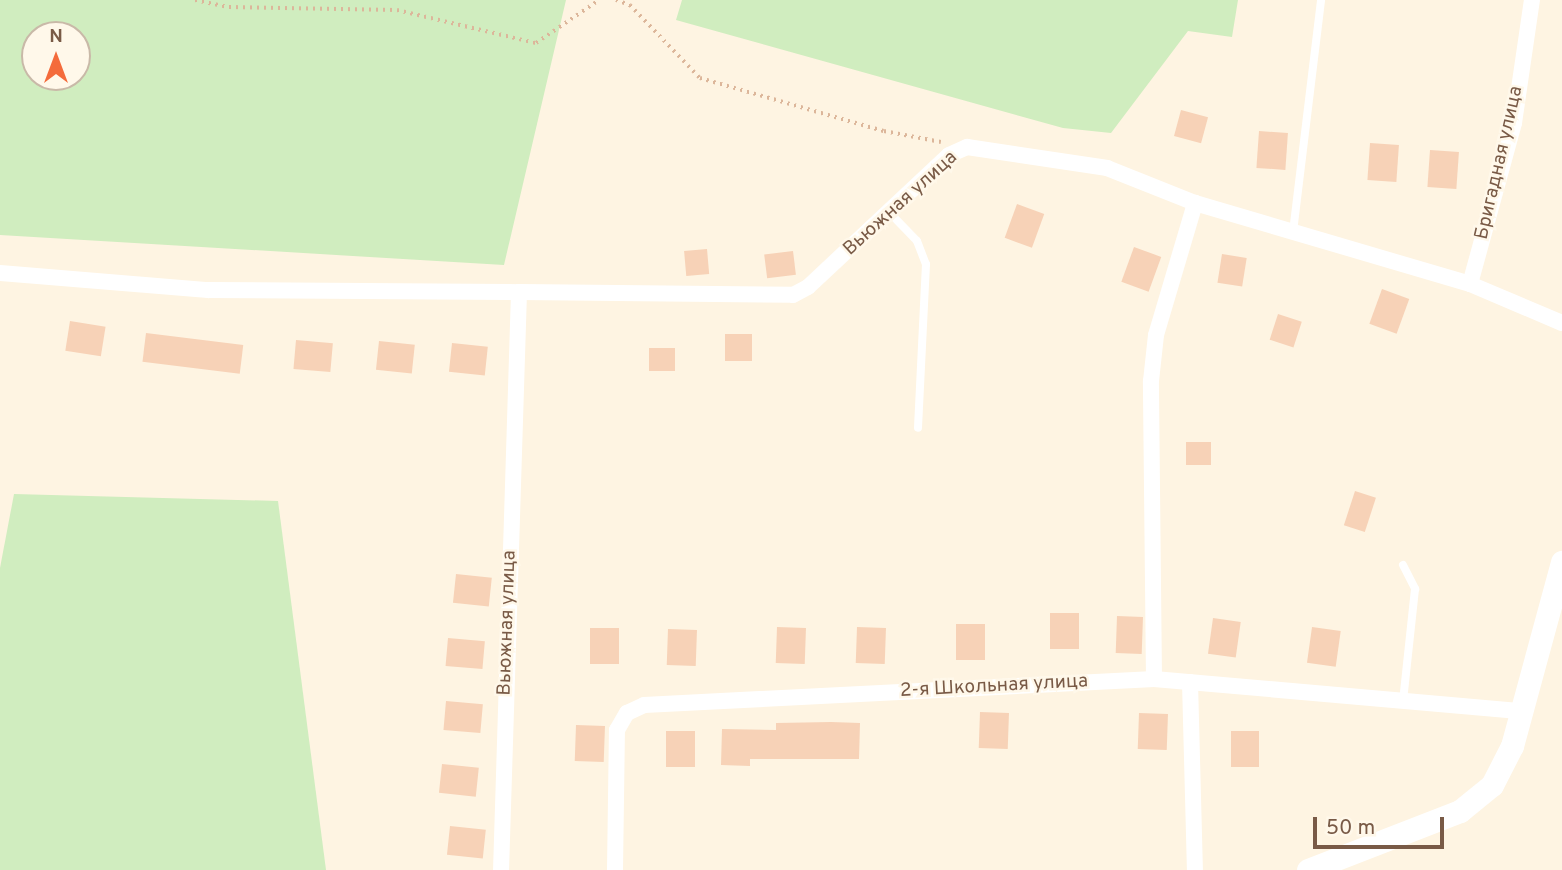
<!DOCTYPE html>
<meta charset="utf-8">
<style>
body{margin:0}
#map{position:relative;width:1562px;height:870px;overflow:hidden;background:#fef4e2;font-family:Overpass,sans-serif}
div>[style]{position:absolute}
.green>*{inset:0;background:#d0edbf}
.building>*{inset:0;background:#f7d2b7;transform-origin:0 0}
.path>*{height:3.5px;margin-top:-1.75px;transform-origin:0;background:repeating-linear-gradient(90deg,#dcb69a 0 2px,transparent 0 7px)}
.lane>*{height:8px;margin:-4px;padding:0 4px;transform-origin:4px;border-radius:4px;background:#fff}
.street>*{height:16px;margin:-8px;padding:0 8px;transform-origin:8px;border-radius:8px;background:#fff}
.secondary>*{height:23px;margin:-11.5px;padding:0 11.5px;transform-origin:11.5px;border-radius:11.5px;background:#fff}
span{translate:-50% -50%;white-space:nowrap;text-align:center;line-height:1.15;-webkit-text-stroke:5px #fff8ea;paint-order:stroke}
.street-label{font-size:19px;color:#795a46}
.north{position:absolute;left:21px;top:21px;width:70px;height:70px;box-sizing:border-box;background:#fff8ea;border:2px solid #c9b9a8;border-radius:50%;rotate:0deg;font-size:19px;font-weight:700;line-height:28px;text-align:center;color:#795a46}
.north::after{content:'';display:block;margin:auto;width:24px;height:32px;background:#f46b3b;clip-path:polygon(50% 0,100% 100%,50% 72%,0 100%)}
.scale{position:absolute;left:1313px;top:817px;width:131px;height:32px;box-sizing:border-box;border:4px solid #795a46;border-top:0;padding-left:9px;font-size:21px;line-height:24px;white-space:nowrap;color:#795a46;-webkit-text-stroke:5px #fff8ea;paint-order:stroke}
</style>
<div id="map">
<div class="green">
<i style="clip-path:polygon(evenodd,0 0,566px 0,504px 265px,0 235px,0 0,35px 35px,77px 35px,77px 77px,35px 77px,35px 35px)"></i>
<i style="clip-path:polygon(682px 0,1238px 0,1232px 37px,1188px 31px,1111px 133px,1063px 128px,676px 20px)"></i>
<i style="clip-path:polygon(14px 494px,278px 501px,326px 870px,0 870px,0 568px)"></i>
</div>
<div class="building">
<i style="left:1181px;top:110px;width:28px;height:27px;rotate:15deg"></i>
<i style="left:1259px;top:131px;width:29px;height:37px;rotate:4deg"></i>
<i style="left:1370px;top:143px;width:29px;height:37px;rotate:4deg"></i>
<i style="left:1430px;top:150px;width:29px;height:37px;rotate:4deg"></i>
<i style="left:1017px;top:204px;width:29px;height:36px;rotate:20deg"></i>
<i style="left:1134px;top:247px;width:29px;height:37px;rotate:20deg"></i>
<i style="left:707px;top:249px;width:25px;height:23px;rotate:85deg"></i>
<i style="left:793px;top:251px;width:24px;height:29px;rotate:83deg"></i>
<i style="left:1222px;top:254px;width:25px;height:29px;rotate:9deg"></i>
<i style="left:1382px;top:289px;width:29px;height:37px;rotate:20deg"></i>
<i style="left:1278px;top:314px;width:25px;height:27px;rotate:18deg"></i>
<i style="left:70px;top:321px;width:36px;height:30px;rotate:9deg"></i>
<i style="left:146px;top:333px;width:98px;height:29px;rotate:7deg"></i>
<i style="left:752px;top:334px;width:27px;height:27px;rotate:90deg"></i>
<i style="left:296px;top:340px;width:37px;height:29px;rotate:5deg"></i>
<i style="left:379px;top:341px;width:36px;height:29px;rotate:6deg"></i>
<i style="left:452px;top:343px;width:36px;height:29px;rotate:6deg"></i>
<i style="left:649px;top:348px;width:26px;height:23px"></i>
<i style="left:1211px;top:442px;width:23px;height:25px;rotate:90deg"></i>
<i style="left:1355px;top:491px;width:22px;height:36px;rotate:18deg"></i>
<i style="left:456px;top:574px;width:36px;height:29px;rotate:6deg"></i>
<i style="left:1050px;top:613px;width:29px;height:36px"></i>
<i style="left:1117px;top:616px;width:26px;height:37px;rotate:2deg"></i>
<i style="left:1213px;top:618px;width:28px;height:36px;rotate:8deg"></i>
<i style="left:956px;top:624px;width:29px;height:36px"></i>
<i style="left:777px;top:627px;width:29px;height:36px;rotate:2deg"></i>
<i style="left:857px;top:627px;width:29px;height:36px;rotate:2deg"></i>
<i style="left:1312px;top:627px;width:29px;height:36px;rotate:8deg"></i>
<i style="left:590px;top:628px;width:29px;height:36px"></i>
<i style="left:668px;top:629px;width:29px;height:36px;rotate:2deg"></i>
<i style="left:448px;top:638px;width:37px;height:28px;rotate:5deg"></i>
<i style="left:446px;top:701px;width:37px;height:29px;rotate:5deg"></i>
<i style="left:980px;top:712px;width:29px;height:36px;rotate:2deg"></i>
<i style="left:1139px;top:713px;width:29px;height:36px;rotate:2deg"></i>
<i style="clip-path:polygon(831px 722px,860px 723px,859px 759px,750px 759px,750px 766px,721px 765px,722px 729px,776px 730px,776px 723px)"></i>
<i style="left:576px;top:725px;width:29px;height:36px;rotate:2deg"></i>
<i style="left:666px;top:731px;width:29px;height:36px"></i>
<i style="left:1231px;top:731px;width:28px;height:36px"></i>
<i style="left:442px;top:764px;width:37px;height:29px;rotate:6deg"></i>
<i style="left:450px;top:826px;width:36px;height:29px;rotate:6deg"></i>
</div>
<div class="path">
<i style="left:195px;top:0;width:35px;rotate:12deg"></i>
<i style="left:229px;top:7px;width:168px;rotate:1deg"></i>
<i style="left:397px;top:10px;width:143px;rotate:13.4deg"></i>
<i style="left:536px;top:43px;width:76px;rotate:-34.3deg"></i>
<i style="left:616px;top:0;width:15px;rotate:20deg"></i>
<i style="left:630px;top:5px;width:101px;rotate:46.2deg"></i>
<i style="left:700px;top:78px;width:191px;rotate:16.1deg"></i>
<i style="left:884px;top:131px;width:58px;rotate:10.9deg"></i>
</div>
<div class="lane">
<i style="left:889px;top:212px;width:40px;rotate:46deg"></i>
<i style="left:917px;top:241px;width:25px;rotate:69deg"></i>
<i style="left:926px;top:264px;width:164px;rotate:92.8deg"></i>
<i style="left:1293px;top:232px;width:234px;rotate:-83.1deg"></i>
<i style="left:1403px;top:565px;width:27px;rotate:63deg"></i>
<i style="left:1415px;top:589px;width:113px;rotate:96.1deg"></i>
</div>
<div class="street">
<i style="left:0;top:273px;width:209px;rotate:4.7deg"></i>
<i style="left:208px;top:290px;width:311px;rotate:0.4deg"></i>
<i style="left:519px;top:292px;width:578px;rotate:91.78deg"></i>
<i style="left:1470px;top:284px;width:167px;rotate:-74.7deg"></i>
<i style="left:1514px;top:123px;width:124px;rotate:-81.7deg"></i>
<i style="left:519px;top:292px;width:274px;rotate:0.6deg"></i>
<i style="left:793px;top:295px;width:17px;rotate:-28deg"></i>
<i style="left:808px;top:287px;width:193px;rotate:-43.1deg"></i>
<i style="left:949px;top:155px;width:20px;rotate:-24deg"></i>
<i style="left:967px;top:147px;width:142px;rotate:8.5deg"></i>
<i style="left:1107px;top:168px;width:95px;rotate:21.7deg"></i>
<i style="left:1195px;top:203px;width:287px;rotate:16.4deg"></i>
<i style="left:1470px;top:284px;width:100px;rotate:23deg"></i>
<i style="left:1154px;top:679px;width:298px;rotate:-90.6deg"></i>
<i style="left:1151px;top:381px;width:46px;rotate:-83.8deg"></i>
<i style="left:1156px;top:335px;width:138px;rotate:-73.5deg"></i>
<i style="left:1190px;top:682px;width:188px;rotate:88.5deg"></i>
<i style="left:615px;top:870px;width:140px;rotate:-89.2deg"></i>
<i style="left:617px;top:730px;width:20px;rotate:-60deg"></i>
<i style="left:627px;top:713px;width:19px;rotate:-25deg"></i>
<i style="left:644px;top:705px;width:511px;rotate:-2.92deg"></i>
<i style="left:1154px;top:679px;width:369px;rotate:5deg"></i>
</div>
<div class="secondary">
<i style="left:1308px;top:870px;width:163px;rotate:-21.2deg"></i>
<i style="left:1460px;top:811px;width:41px;rotate:-39.1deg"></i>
<i style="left:1492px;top:785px;width:44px;rotate:-62.9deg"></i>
<i style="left:1512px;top:746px;width:191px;rotate:-74.8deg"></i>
</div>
<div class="street-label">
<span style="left:1500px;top:163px;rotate:-77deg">Бригадная улица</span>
<span style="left:901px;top:204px;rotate:-42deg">Вьюжная улица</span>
<span style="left:508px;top:623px;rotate:-88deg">Вьюжная улица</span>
<span style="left:994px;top:687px;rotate:-3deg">2-я Школьная улица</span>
</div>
<div class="north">N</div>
<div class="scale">50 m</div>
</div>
